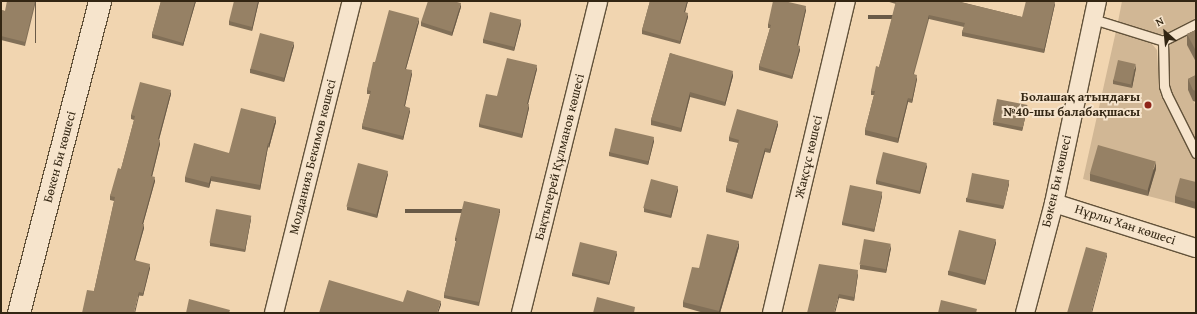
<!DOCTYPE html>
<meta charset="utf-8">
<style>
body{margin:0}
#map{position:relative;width:1197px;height:314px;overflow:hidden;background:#f1d5b0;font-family:"Gentium Book Plus",serif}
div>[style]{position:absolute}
.green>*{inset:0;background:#d1b795}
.roads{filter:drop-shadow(1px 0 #62523a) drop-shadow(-1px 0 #62523a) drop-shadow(0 1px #62523a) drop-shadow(0 -1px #62523a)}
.lane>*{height:9px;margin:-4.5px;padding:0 4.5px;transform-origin:4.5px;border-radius:4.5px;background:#f6e4cc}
.street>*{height:18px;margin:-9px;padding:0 9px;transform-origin:9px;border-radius:9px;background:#f6e4cc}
.secondary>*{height:22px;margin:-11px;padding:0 11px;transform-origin:11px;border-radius:11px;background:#f6e4cc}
.wall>*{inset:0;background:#816f57}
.shaded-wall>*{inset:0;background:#695a47;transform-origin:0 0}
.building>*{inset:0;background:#968165;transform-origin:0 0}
.dots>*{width:11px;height:11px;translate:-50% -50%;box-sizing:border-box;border:2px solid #f6e4cc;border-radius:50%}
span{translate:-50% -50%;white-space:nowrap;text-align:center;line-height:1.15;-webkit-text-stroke:4px #f6e4cc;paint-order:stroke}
.poi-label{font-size:13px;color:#332613;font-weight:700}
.right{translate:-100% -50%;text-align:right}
.street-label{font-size:13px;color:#332613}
.frame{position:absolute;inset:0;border:2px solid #332613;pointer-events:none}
.north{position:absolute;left:1145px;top:12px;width:40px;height:40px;-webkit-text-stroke:3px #f6e4cc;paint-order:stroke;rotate:333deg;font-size:11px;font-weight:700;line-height:16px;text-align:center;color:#332613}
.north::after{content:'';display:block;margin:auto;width:14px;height:18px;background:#332613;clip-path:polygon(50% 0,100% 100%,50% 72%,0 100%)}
</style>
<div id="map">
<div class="green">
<i style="clip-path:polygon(1122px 1px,1196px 1px,1196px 18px,1165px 34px,1157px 34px,1118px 22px)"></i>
<i style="clip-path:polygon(1196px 29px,1196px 86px,1188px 90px,1196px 106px,1196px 143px,1170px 90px,1169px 49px,1171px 43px,1177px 39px)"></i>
<i style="clip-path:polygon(1116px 31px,1152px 44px,1157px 50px,1159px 87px,1161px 96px,1196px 162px,1196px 189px,1180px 185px,1175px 203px,1148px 196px,1156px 169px,1097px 153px,1090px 181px,1083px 179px)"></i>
</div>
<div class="roads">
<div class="lane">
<i style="left:1093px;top:19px;width:73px;rotate:17.4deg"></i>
<i style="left:1196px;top:24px;width:37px;rotate:153deg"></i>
<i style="left:1163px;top:41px;width:45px;rotate:88.7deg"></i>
<i style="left:1164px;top:86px;width:9px;rotate:72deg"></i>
<i style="left:1167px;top:95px;width:65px;rotate:63.4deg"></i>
</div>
<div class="street">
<i style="left:1054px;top:203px;width:149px;rotate:17.6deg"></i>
<i style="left:274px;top:313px;width:322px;rotate:-76deg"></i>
<i style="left:521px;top:313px;width:321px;rotate:-76.1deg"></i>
<i style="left:772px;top:313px;width:321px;rotate:-76.7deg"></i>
<i style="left:1025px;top:313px;width:114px;rotate:-75.2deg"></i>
<i style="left:1054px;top:203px;width:207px;rotate:-78deg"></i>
</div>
<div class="secondary">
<i style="left:19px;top:313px;width:322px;rotate:-75.4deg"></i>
</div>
</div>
<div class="wall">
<i style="clip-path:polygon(36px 1px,25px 46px,1px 40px,1px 10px,5px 11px)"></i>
<i style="clip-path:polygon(161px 1px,196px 1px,183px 46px,152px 38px,152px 34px)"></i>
<i style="clip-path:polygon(259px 1px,252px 31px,229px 25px,229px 21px)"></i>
<i style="clip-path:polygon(650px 1px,688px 1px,685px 12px,688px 17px,680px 44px,642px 34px,642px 30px)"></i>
<i style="clip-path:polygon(886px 1px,961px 1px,961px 2px,1022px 17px,1055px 4px,1044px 53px,962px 36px,962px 32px,964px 27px,929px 19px,914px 74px,917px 79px,912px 103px,908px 102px,898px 143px,865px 135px,865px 130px,874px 95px,871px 95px,871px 91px,879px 67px,896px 4px)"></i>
<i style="clip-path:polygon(461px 7px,452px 36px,421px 26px,421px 22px)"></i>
<i style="clip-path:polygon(806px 10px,798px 46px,800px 50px,792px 79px,759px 70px,759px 66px,770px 28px,768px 28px,768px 24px)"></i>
<i style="clip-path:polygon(419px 22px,406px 69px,412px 74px,405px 106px,410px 111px,403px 140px,362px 129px,362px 126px,370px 94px,367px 94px,367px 90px,375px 62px)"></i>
<i style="clip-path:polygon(521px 24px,514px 51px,483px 43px,483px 39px)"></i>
<i style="clip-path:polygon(1196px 30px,1196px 62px,1187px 45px,1187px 34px)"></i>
<i style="clip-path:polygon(294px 46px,284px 82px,250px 73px,250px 69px)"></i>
<i style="clip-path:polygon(670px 53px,733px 76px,725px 106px,690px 97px,681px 132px,651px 125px,651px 120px)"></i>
<i style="clip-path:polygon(1136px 68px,1132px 88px,1113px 84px,1113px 80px)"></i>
<i style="clip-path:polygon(537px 69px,528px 104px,529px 108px,522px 138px,479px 127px,479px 124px,497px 96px)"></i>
<i style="clip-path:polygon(1196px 75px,1196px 102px,1193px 101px,1188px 90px,1188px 79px)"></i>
<i style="clip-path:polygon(171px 94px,159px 140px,160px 144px,152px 177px,155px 181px,143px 224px,144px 228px,135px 260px,150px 268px,143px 296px,94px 291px,114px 201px,110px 200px,110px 196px,121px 169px,134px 120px,131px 119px,131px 115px)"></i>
<i style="clip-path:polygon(1027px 109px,1022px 131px,993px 125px,993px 122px)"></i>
<i style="clip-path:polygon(276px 122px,269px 148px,268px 147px,260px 190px,211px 181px,209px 188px,185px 182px,185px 177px,229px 153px)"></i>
<i style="clip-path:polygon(778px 125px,770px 153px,765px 152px,752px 199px,726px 192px,726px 188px,738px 143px,729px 141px,729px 137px)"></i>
<i style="clip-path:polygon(654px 141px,648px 165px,609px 156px,609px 152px)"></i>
<i style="clip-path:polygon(927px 166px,920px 194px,876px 184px,876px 180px)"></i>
<i style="clip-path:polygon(1156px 169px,1148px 196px,1090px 181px,1090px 174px)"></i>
<i style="clip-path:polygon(388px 174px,377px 218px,347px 210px,347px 207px)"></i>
<i style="clip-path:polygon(1196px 182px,1196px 209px,1175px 203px,1175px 196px)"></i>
<i style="clip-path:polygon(1009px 184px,1003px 209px,966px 202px,966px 198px)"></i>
<i style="clip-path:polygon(678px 190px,671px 218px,644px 212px,644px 208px)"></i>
<i style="clip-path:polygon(882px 196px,874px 232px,842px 225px,842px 222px)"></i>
<i style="clip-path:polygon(500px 213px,479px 306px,444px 298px,444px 295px,456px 241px,455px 241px,455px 238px)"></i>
<i style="clip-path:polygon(251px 219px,245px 252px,210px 246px,210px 242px)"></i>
<i style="clip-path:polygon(996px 243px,985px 285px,948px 275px,948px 271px)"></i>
<i style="clip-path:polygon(739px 247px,720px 313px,704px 313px,683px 307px,683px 302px,699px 268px)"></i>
<i style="clip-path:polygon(891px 248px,886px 273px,860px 269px,860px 265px)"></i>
<i style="clip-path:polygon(617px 254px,609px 285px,572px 276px,572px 273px)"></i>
<i style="clip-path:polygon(858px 274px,854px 301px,839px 298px,807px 313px)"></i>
</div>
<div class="shaded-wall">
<i style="left:35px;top:1px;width:1px;height:42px"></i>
<i style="clip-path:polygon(195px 1px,196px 1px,183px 46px,183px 43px)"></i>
<i style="clip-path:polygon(258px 1px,259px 1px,252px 31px,252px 27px)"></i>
<i style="clip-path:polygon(687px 1px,688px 1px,684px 16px,684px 12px)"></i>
<i style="clip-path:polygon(1055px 1px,1055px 4px,1044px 53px,1044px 49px)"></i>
<i style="clip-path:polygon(461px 3px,461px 7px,452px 36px,452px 32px)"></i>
<i style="clip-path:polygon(806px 6px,806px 10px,797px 49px,797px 45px)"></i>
<i style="clip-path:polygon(688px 13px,688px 17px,680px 44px,680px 41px)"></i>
<i style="left:929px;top:15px;width:4px;height:61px;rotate:90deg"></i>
<i style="clip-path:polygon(419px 18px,419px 22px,405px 72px,405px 69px)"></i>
<i style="clip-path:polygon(521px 20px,521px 24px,514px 51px,514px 47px)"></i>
<i style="clip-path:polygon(294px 42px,294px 46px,284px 82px,284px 78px)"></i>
<i style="clip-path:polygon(800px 46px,800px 50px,792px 79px,792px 76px)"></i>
<i style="clip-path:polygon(1136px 64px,1136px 68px,1132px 88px,1132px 84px)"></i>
<i style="clip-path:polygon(537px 65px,537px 69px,527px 108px,527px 104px)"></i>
<i style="clip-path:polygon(412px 70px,412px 74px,404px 110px,404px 106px)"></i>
<i style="clip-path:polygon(733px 71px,733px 76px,725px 106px,725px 102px)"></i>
<i style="clip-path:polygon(917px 75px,917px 79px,912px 103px,912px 99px)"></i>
<i style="clip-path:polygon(171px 90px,171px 94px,158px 143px,158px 139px)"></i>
<i style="clip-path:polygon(690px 92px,690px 97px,681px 132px,681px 128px)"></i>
<i style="clip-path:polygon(908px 98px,908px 102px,898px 143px,898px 138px)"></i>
<i style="clip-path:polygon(529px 104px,529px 108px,522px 138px,522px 134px)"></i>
<i style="clip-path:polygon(1027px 105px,1027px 109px,1022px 131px,1022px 127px)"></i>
<i style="clip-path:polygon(410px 108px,410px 111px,403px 140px,403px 136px)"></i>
<i style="clip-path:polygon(276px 117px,276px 122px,269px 148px,269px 143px)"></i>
<i style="clip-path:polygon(778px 121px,778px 125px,770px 153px,770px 149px)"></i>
<i style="clip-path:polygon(654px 137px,654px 141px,648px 165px,648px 162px)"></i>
<i style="clip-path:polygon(160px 140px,160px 144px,151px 180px,151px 176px)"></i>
<i style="clip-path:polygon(268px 143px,268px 147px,260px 190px,260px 185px)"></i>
<i style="clip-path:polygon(765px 148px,765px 152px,752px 199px,752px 195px)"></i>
<i style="clip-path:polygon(1156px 162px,1156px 169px,1148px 196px,1148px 189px)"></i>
<i style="clip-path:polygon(927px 163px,927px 166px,920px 194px,920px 190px)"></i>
<i style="clip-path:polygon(388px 171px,388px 174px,377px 218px,377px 214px)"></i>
<i style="clip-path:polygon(211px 176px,211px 181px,209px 188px,209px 183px)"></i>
<i style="clip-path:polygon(155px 177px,155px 181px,142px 228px,142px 224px)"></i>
<i style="clip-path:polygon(1009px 180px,1009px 184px,1003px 209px,1003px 206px)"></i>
<i style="clip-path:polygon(678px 186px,678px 190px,671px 218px,671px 215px)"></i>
<i style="clip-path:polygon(882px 192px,882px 196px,874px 232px,874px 228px)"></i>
<i style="left:500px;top:209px;width:4px;height:95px;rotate:90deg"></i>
<i style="clip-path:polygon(251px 216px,251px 219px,245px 252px,245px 249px)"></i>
<i style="clip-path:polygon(144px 224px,144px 228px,134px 264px,134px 260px)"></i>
<i style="clip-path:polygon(996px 239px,996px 243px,985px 285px,985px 281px)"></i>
<i style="clip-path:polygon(739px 241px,739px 247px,720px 313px,719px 313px,719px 311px)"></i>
<i style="clip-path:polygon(891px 244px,891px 248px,886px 273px,886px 269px)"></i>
<i style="clip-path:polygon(617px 251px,617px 254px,609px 285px,609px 282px)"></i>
<i style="clip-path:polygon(1107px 253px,1107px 256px,1092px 313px,1091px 313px)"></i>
<i style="clip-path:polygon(150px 264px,150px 268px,143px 296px,143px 293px)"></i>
<i style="clip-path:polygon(858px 270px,858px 274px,854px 301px,854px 297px)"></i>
<i style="clip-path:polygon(139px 292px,139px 296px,135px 313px,134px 313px)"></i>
<i style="clip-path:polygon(839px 294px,839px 298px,835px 313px,834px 313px)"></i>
<i style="clip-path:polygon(441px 301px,441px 305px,438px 313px,437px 313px)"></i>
</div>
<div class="building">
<i style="clip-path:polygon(7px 1px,35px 1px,25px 42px,1px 36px,1px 10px,5px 11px)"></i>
<i style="clip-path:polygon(161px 1px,195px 1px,183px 43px,152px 34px)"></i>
<i style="clip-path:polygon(234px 1px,258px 1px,252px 27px,229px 21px)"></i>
<i style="clip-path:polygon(428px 1px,453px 1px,461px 3px,452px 32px,421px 22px)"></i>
<i style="clip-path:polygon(650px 1px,687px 1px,684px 12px,688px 13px,680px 41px,642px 30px)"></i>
<i style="clip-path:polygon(773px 1px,784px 1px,806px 6px,797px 45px,800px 46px,792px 76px,759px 66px,771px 25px,768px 24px)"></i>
<i style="clip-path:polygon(896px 1px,960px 1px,960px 2px,1022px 17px,1026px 1px,1055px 1px,1044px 49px,962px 32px,965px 23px,929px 15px,913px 74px,917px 75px,912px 99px,908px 98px,898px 138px,865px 130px,875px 91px,871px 91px,876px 66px,879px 67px)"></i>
<i style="clip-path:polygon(389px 10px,419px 18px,405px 69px,412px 70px,404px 106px,410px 108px,403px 136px,362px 126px,371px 91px,367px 90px,373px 62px,375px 62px)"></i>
<i style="left:490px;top:12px;width:32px;height:28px;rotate:14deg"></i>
<i style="clip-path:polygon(1196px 30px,1196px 51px,1187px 34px)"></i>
<i style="left:260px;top:33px;width:35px;height:37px;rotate:15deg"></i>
<i style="clip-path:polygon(670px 53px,733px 71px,725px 102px,690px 92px,681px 128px,651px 120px)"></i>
<i style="clip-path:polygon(507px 58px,537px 65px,527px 104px,529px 104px,522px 134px,479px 124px,486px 94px,497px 96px)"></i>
<i style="left:1118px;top:60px;width:18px;height:21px;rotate:13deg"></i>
<i style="clip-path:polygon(1196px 75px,1196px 91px,1193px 90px,1188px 79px)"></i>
<i style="clip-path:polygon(140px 82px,171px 90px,158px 139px,160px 140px,151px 176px,155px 177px,142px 224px,144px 224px,134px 260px,150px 264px,143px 293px,139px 292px,134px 313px,82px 313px,87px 290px,94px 291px,115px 197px,110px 196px,118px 168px,121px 169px,135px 116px,131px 115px)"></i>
<i style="left:997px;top:99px;width:31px;height:23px;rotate:11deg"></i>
<i style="clip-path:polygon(241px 108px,276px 117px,269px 143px,268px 143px,260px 185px,211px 176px,209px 183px,185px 177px,194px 143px,229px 153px)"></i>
<i style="clip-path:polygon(737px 109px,778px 121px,770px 149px,765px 148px,752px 195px,726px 188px,739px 140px,729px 137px)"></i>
<i style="left:615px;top:128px;width:40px;height:25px;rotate:13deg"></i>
<i style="left:1098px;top:145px;width:60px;height:30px;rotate:16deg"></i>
<i style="left:883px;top:152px;width:45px;height:29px;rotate:14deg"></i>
<i style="left:358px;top:163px;width:31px;height:45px;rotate:15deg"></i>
<i style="left:972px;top:173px;width:38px;height:26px;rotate:11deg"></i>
<i style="clip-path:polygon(1180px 178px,1196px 182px,1196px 202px,1175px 196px)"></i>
<i style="left:651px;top:179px;width:28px;height:30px;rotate:15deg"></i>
<i style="left:850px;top:185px;width:33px;height:38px;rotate:12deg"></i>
<i style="clip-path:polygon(464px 201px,500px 209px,479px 302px,444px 295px,457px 238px,455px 238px)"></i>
<i style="left:216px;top:209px;width:36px;height:34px;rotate:11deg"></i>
<i style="left:959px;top:230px;width:38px;height:42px;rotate:14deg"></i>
<i style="clip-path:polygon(707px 234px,739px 241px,719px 311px,683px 302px,692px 267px,699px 268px)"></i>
<i style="left:864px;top:239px;width:27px;height:26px;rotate:10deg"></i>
<i style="left:580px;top:242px;width:38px;height:32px;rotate:14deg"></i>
<i style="clip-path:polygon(1086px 247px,1107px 253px,1091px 313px,1067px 313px)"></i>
<i style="clip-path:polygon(819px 264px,858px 270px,854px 297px,839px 294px,834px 313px,807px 313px)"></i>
<i style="clip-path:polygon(329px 280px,403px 302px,407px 290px,441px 301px,437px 313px,319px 313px)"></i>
<i style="clip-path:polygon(597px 297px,635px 307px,634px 313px,593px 313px)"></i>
<i style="clip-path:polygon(189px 299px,230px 310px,229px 313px,186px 313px)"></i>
<i style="clip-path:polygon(941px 300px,977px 309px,976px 313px,938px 313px)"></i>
</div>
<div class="dots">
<i style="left:1148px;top:105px;background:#8f2418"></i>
</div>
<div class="poi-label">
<span class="right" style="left:1140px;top:105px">Болашақ атындағы<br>№40-шы балабақшасы</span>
</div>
<div class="street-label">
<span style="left:60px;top:157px;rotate:-75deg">Бөкен Би көшесі</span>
<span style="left:313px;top:157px;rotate:-76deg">Молданияз Бекимов көшесі</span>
<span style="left:560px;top:157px;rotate:-76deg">Бақтыгерей Құлманов көшесі</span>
<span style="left:809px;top:157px;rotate:-77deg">Жақсұс көшесі</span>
<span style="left:1057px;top:181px;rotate:-77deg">Бөкен Би көшесі</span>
<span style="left:1125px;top:225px;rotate:18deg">Нұрлы Хан көшесі</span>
</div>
<div class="frame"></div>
<div class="north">N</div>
</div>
